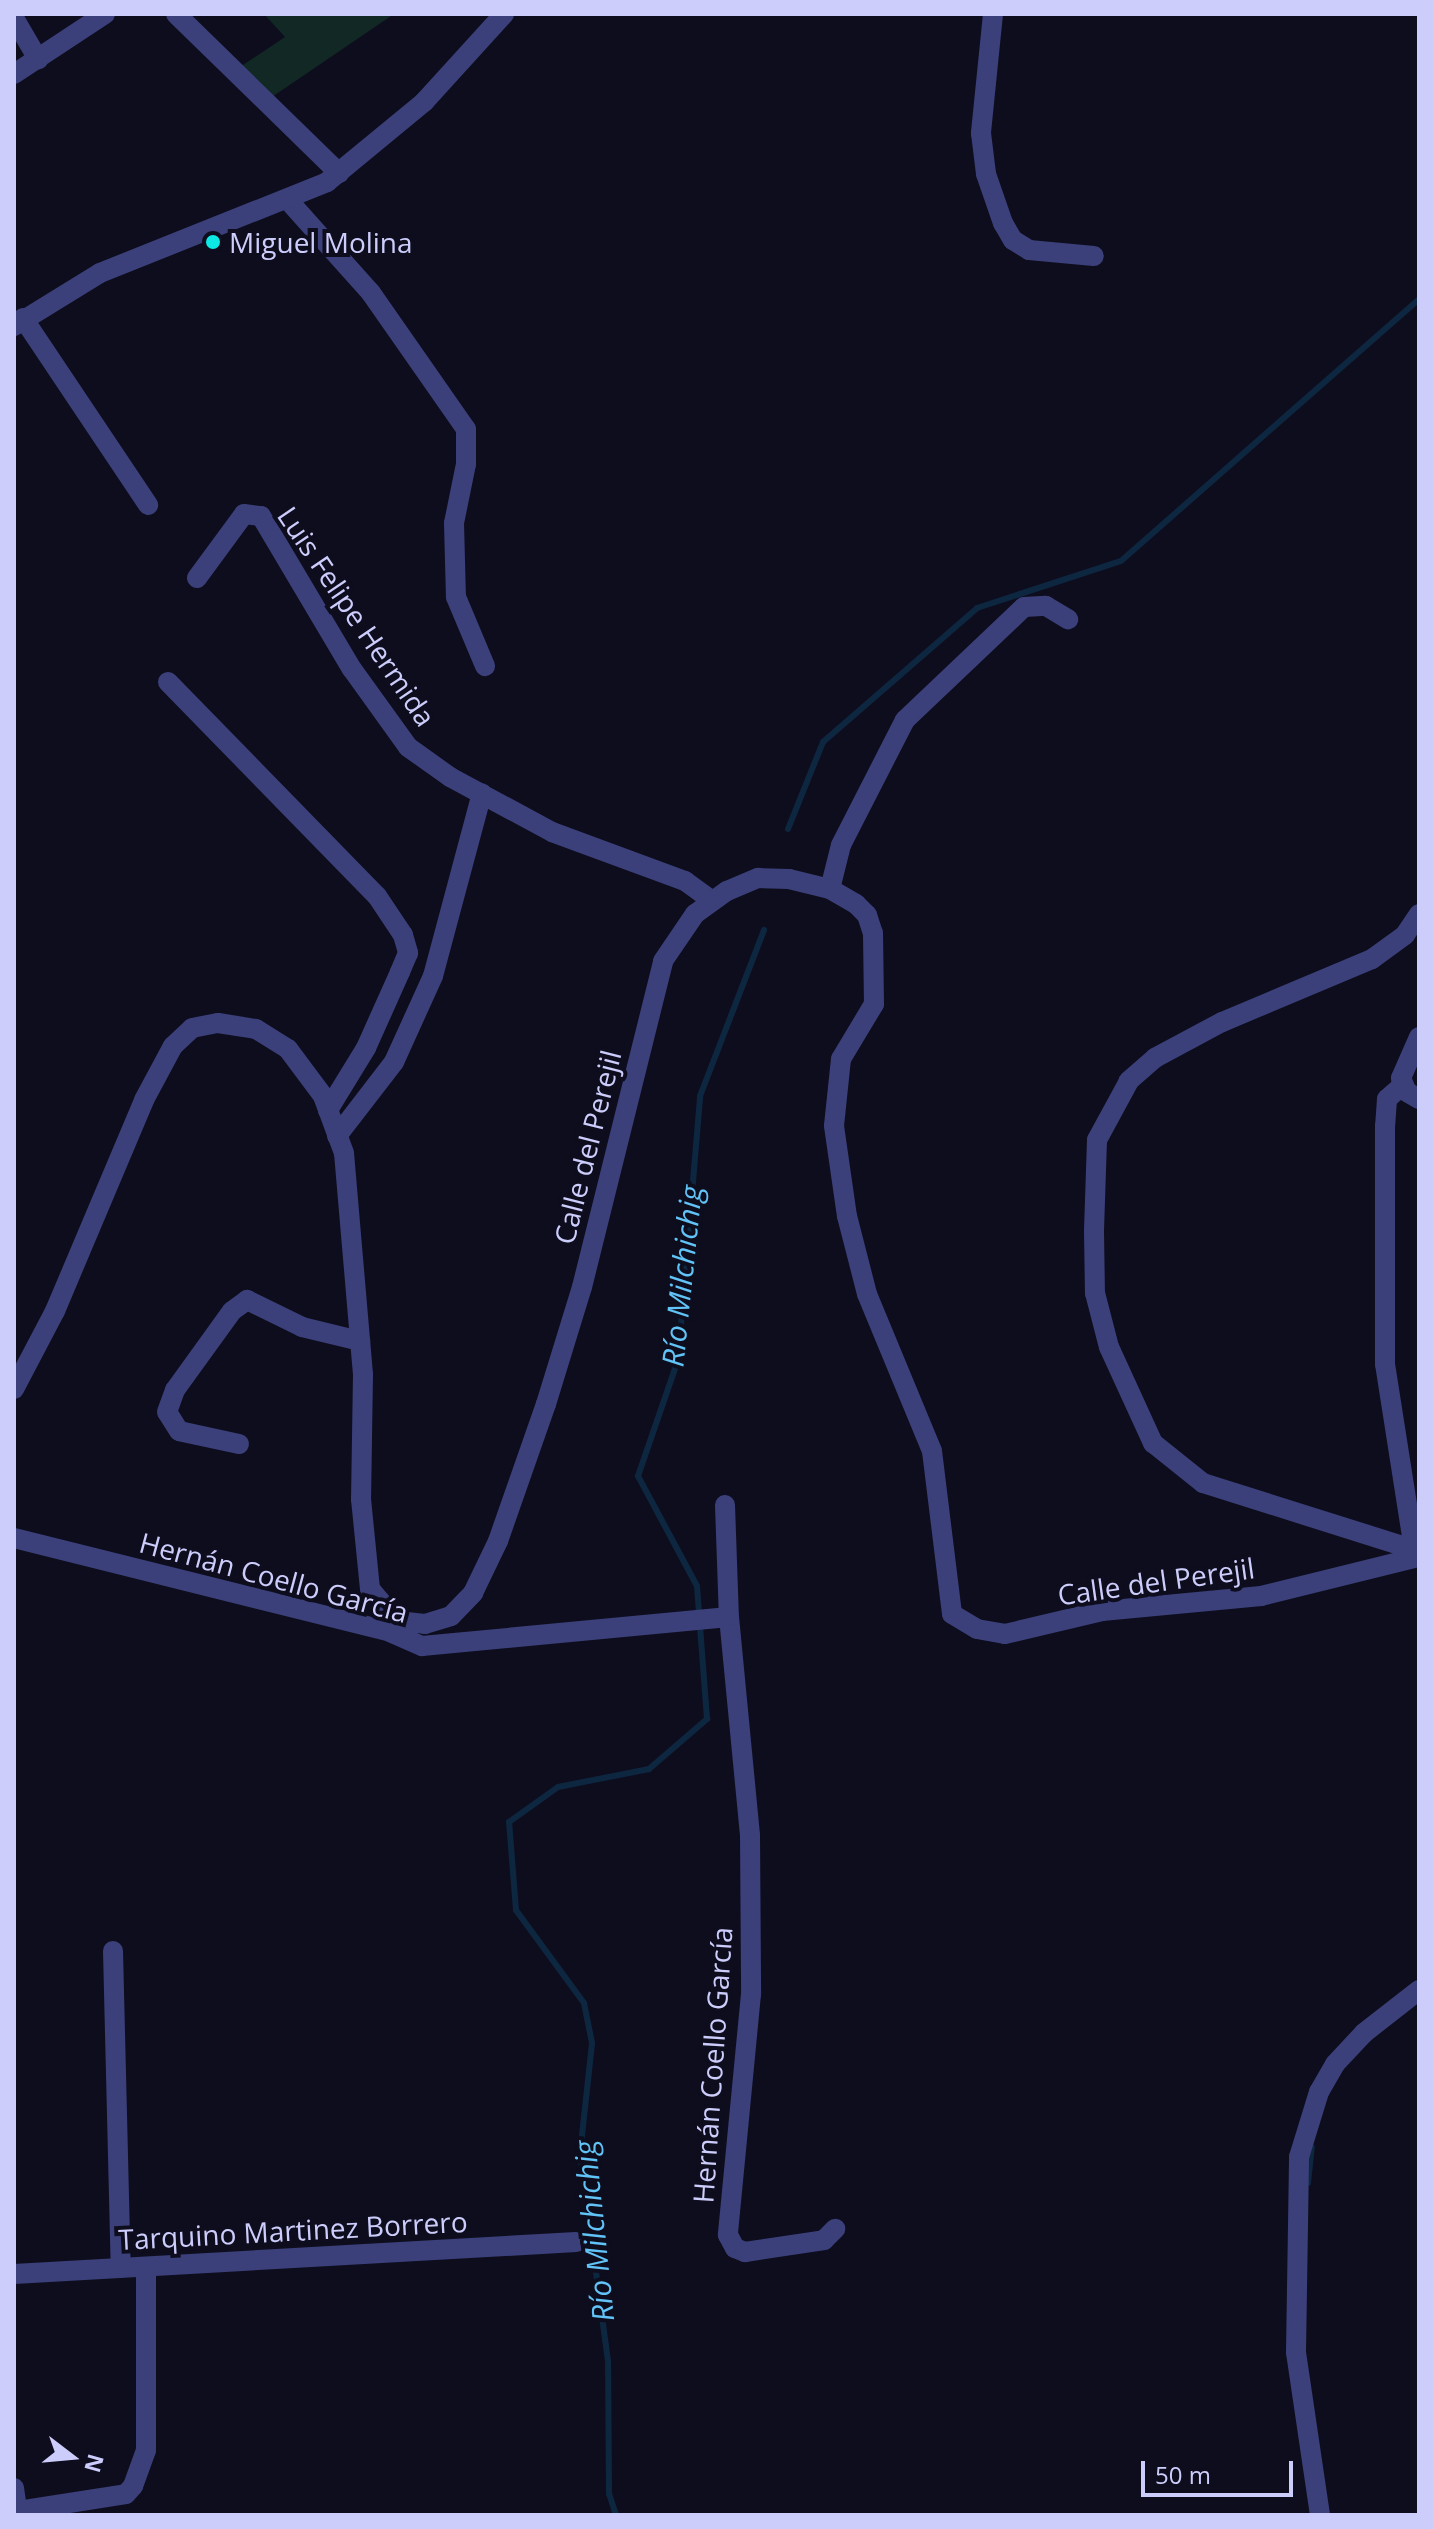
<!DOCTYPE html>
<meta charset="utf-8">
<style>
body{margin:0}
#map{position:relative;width:1433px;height:2529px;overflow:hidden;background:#0e0d1e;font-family:"Open Sans",sans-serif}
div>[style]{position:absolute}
.green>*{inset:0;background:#112824}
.stream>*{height:6px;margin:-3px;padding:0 3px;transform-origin:3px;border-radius:3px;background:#0e2741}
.minor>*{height:20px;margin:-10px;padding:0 10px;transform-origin:10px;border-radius:10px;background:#3b407a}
.dots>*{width:22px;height:22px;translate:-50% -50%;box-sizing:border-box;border:4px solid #0e0d1e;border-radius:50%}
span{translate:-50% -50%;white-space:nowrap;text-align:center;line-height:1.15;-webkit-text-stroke:8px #0e0d1e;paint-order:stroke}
.poi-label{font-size:28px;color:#cdcdfc}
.left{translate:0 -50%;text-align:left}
.street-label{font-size:28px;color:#cdcdfc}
.water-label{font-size:30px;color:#61c3f6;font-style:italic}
.frame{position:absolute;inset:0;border:16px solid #cdcdfc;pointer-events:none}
.north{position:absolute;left:32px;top:2417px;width:80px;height:80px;-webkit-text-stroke:6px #0e0d1e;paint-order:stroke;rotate:106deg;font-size:22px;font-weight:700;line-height:32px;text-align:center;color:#cdcdfc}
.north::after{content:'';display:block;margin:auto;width:28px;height:36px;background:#cdcdfc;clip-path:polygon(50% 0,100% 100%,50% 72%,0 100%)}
.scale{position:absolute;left:1141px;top:2461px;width:152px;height:36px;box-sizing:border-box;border:4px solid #cdcdfc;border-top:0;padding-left:10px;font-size:24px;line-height:28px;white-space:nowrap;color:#cdcdfc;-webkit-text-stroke:6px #0e0d1e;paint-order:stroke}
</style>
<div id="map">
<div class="green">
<i style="clip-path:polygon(264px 14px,394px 14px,269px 99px,240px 67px,285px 37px)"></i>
</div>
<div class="stream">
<i style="left:788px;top:829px;width:94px;rotate:-68.1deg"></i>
<i style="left:823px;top:742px;width:204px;rotate:-41deg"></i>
<i style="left:977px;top:608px;width:151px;rotate:-18.1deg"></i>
<i style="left:1121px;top:561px;width:397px;rotate:-41.3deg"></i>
<i style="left:1308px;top:2183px;width:36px;rotate:-84deg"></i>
<i style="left:616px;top:2515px;width:22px;rotate:-108deg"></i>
<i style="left:609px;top:2494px;width:133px;rotate:-90.4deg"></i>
<i style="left:608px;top:2361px;width:209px;rotate:-97.7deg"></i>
<i style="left:580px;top:2154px;width:112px;rotate:-83.8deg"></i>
<i style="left:592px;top:2043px;width:41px;rotate:-101.3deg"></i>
<i style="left:584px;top:2003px;width:115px;rotate:-126.2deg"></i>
<i style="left:516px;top:1910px;width:88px;rotate:-94.5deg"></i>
<i style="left:509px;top:1822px;width:60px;rotate:-35.5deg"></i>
<i style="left:558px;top:1787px;width:93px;rotate:-11.2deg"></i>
<i style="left:649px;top:1769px;width:77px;rotate:-40.8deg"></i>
<i style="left:707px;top:1719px;width:133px;rotate:-94.3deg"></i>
<i style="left:697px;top:1586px;width:125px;rotate:-118.2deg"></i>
<i style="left:638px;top:1476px;width:123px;rotate:-71deg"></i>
<i style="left:678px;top:1360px;width:265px;rotate:-85.2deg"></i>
<i style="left:700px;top:1096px;width:178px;rotate:-68.9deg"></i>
</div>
<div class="minor">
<i style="left:176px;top:14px;width:228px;rotate:44.3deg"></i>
<i style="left:993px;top:14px;width:120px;rotate:95.8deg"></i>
<i style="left:981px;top:133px;width:41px;rotate:83deg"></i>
<i style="left:986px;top:174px;width:52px;rotate:70.9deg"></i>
<i style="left:1003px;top:223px;width:20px;rotate:60deg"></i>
<i style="left:1013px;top:240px;width:19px;rotate:32deg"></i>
<i style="left:1029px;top:250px;width:65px;rotate:5.3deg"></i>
<i style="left:14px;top:18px;width:48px;rotate:59.7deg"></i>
<i style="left:14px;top:74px;width:109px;rotate:-33.4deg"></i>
<i style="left:287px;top:199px;width:126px;rotate:48.2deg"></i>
<i style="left:371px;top:293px;width:166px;rotate:55.1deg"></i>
<i style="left:466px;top:429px;width:35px;rotate:90deg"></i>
<i style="left:466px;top:464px;width:60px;rotate:101.5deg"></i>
<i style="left:454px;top:523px;width:74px;rotate:88.5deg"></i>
<i style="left:456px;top:597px;width:75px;rotate:67.2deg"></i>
<i style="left:23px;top:318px;width:225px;rotate:56.2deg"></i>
<i style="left:14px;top:326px;width:101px;rotate:-31.6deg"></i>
<i style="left:100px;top:273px;width:245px;rotate:-21.8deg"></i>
<i style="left:327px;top:182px;width:126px;rotate:-39.5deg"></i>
<i style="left:424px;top:102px;width:119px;rotate:-47.7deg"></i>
<i style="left:197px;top:578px;width:79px;rotate:-53.7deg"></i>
<i style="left:244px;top:514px;width:17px;rotate:7deg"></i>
<i style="left:261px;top:516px;width:178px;rotate:59.3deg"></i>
<i style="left:352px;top:669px;width:96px;rotate:54.3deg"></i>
<i style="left:408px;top:747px;width:52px;rotate:35.5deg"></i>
<i style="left:450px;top:777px;width:116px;rotate:28.3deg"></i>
<i style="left:552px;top:832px;width:142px;rotate:20.2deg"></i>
<i style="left:685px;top:881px;width:34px;rotate:36deg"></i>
<i style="left:168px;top:682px;width:299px;rotate:45.7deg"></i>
<i style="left:377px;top:896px;width:47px;rotate:56.3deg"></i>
<i style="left:403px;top:935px;width:19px;rotate:74deg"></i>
<i style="left:408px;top:953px;width:21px;rotate:113deg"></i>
<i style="left:400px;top:972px;width:83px;rotate:114.1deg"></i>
<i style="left:366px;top:1048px;width:73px;rotate:121.5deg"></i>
<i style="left:830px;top:889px;width:45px;rotate:-76deg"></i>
<i style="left:841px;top:845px;width:140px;rotate:-62.9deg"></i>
<i style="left:905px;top:720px;width:164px;rotate:-43.5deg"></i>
<i style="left:1024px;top:607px;width:22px;rotate:-3deg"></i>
<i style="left:1046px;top:606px;width:26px;rotate:31deg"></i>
<i style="left:1419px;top:914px;width:25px;rotate:124deg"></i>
<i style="left:1405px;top:935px;width:41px;rotate:144deg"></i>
<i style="left:1372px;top:959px;width:163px;rotate:157.2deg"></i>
<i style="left:1222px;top:1022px;width:76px;rotate:151.8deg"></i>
<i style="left:1155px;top:1058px;width:35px;rotate:139deg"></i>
<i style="left:1129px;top:1081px;width:67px;rotate:118.5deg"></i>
<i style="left:1097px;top:1140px;width:92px;rotate:91.9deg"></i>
<i style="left:1094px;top:1232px;width:61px;rotate:89.1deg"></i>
<i style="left:1095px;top:1293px;width:56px;rotate:75.5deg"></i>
<i style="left:1109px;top:1347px;width:106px;rotate:65.4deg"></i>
<i style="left:1153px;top:1443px;width:64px;rotate:38.7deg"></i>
<i style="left:1203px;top:1483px;width:226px;rotate:17.5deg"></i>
<i style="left:1419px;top:1037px;width:45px;rotate:113.7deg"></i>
<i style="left:1401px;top:1078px;width:15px;rotate:67deg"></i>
<i style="left:1407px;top:1092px;width:14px;rotate:30deg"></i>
<i style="left:1403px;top:1085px;width:21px;rotate:139deg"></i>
<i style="left:1387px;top:1099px;width:26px;rotate:94deg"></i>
<i style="left:1385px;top:1125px;width:239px;rotate:90deg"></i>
<i style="left:1385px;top:1364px;width:188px;rotate:81.1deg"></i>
<i style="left:337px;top:1136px;width:93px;rotate:-52.4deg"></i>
<i style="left:394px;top:1062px;width:94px;rotate:-65.6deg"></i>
<i style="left:433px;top:976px;width:189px;rotate:-75deg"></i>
<i style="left:14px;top:1389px;width:88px;rotate:-62.3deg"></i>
<i style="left:55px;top:1311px;width:229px;rotate:-67.1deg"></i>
<i style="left:144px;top:1100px;width:61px;rotate:-61.8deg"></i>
<i style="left:173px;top:1046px;width:26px;rotate:-43deg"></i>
<i style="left:192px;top:1028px;width:26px;rotate:-11deg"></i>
<i style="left:218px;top:1023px;width:38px;rotate:9deg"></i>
<i style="left:256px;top:1029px;width:38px;rotate:32deg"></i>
<i style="left:288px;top:1049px;width:59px;rotate:53.3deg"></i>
<i style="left:323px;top:1096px;width:61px;rotate:69.8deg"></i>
<i style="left:344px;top:1153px;width:222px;rotate:85.1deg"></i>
<i style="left:363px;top:1374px;width:125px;rotate:90.9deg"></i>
<i style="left:361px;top:1499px;width:90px;rotate:84.3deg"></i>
<i style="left:370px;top:1589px;width:42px;rotate:49.8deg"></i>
<i style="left:397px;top:1621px;width:28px;rotate:6deg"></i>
<i style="left:425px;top:1624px;width:27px;rotate:-17deg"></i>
<i style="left:451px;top:1616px;width:32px;rotate:-46deg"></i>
<i style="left:473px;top:1593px;width:58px;rotate:-64.3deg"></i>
<i style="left:498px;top:1541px;width:145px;rotate:-70.7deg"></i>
<i style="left:546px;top:1404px;width:122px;rotate:-72.9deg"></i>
<i style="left:582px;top:1287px;width:336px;rotate:-76deg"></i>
<i style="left:663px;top:961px;width:57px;rotate:-55.8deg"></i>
<i style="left:695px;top:914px;width:39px;rotate:-36deg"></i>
<i style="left:727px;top:891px;width:34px;rotate:-23deg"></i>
<i style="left:758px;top:878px;width:31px;rotate:2deg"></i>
<i style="left:789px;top:879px;width:42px;rotate:13.7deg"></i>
<i style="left:830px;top:889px;width:30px;rotate:30deg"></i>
<i style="left:856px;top:904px;width:16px;rotate:45deg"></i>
<i style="left:867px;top:915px;width:19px;rotate:72deg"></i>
<i style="left:873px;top:933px;width:71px;rotate:89.2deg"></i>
<i style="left:874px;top:1004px;width:64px;rotate:121deg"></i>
<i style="left:841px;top:1059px;width:67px;rotate:96deg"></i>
<i style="left:834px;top:1126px;width:91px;rotate:81.8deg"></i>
<i style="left:847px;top:1216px;width:81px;rotate:75.6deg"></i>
<i style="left:867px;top:1294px;width:170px;rotate:67.5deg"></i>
<i style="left:932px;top:1451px;width:164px;rotate:83deg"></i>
<i style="left:952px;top:1614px;width:29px;rotate:31deg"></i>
<i style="left:977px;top:1629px;width:28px;rotate:10deg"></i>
<i style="left:1005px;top:1634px;width:100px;rotate:-13.3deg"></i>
<i style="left:1102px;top:1611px;width:160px;rotate:-5.4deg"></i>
<i style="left:1261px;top:1596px;width:163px;rotate:-13.9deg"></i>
<i style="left:239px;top:1444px;width:61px;rotate:-167.8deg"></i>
<i style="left:179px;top:1431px;width:22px;rotate:-122deg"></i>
<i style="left:167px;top:1412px;width:23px;rotate:-70deg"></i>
<i style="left:175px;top:1390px;width:97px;rotate:-54.2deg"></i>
<i style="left:232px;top:1311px;width:19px;rotate:-36deg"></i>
<i style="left:247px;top:1300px;width:61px;rotate:26.1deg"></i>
<i style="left:302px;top:1327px;width:60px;rotate:13.6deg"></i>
<i style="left:725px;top:1505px;width:112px;rotate:88deg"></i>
<i style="left:729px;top:1617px;width:219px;rotate:84.5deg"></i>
<i style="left:750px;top:1835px;width:159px;rotate:89.6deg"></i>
<i style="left:751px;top:1994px;width:242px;rotate:95.5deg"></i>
<i style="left:728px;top:2235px;width:15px;rotate:62deg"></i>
<i style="left:735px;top:2248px;width:11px;rotate:22deg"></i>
<i style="left:745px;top:2252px;width:80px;rotate:-8.6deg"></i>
<i style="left:824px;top:2240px;width:16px;rotate:-45deg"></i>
<i style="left:14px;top:1538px;width:388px;rotate:14deg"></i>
<i style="left:390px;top:1632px;width:35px;rotate:24deg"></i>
<i style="left:422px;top:1646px;width:308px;rotate:-5.4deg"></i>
<i style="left:113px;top:1951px;width:317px;rotate:88.6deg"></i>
<i style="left:14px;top:2274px;width:563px;rotate:-3.26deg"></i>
<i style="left:14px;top:2488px;width:27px;rotate:82deg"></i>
<i style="left:18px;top:2511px;width:109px;rotate:-8.9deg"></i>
<i style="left:126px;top:2494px;width:11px;rotate:-49deg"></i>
<i style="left:133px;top:2486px;width:38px;rotate:-70deg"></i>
<i style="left:146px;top:2450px;width:183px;rotate:-90deg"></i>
<i style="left:1320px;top:2515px;width:165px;rotate:-98.4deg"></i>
<i style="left:1296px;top:2352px;width:195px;rotate:-89.1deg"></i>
<i style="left:1299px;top:2157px;width:68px;rotate:-72.9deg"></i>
<i style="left:1319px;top:2092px;width:32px;rotate:-60deg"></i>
<i style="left:1335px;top:2064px;width:42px;rotate:-46.9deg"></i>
<i style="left:1364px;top:2033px;width:70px;rotate:-38deg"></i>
</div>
<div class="dots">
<i style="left:213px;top:242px;background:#0de8e4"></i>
</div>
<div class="poi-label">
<span class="left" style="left:229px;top:242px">Miguel Molina</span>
</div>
<div class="street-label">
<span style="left:357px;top:616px;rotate:56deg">Luis Felipe Hermida</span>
<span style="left:587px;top:1147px;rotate:-76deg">Calle del Perejil</span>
<span style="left:274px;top:1577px;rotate:15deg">Hernán Coello García</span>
<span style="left:1156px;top:1581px;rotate:-8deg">Calle del Perejil</span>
<span style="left:712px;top:2065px;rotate:-86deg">Hernán Coello García</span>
<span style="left:293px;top:2230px;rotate:-3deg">Tarquino Martinez Borrero</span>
</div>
<div class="water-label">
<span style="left:682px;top:1276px;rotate:-84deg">Río Milchichig</span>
<span style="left:594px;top:2231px;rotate:-96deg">Río Milchichig</span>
</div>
<div class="frame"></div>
<div class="north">N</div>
<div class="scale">50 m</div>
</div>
